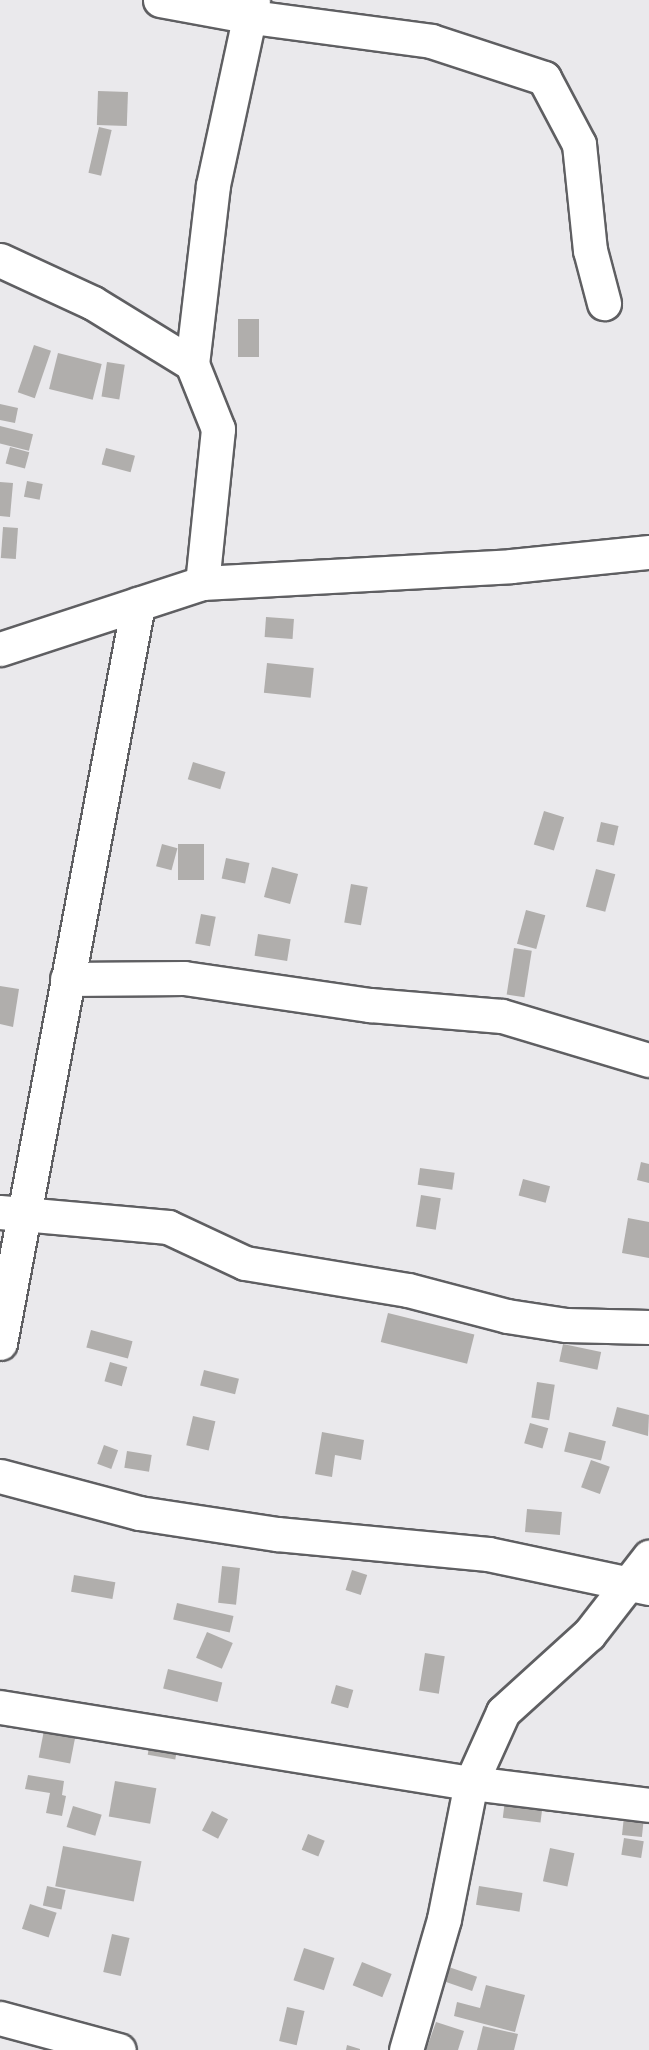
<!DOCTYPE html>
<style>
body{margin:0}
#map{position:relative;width:649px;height:2050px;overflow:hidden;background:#eae9ec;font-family:Karla,sans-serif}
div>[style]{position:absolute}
.building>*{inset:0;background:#b0aeac;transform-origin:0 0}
.roads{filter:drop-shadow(2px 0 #5f5f62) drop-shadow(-2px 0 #5f5f62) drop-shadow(0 2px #5f5f62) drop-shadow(0 -2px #5f5f62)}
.minor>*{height:33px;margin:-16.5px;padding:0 16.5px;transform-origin:16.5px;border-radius:16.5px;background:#fff}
span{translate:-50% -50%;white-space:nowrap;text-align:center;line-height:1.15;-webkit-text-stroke:6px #fff;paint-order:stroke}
</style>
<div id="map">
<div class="building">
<i style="left:98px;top:91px;width:30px;height:34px;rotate:2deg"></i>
<i style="left:99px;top:127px;width:13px;height:47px;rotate:13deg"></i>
<i style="left:238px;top:319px;width:21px;height:38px"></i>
<i style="left:34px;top:345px;width:18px;height:50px;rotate:19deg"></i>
<i style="left:58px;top:353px;width:45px;height:37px;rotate:14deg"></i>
<i style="left:107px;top:362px;width:18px;height:35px;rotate:9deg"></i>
<i style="clip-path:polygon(0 404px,18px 408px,15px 423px,0 420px)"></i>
<i style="left:0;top:426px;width:34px;height:17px;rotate:14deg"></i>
<i style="left:10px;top:447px;width:20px;height:17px;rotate:15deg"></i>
<i style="left:106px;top:448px;width:30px;height:17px;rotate:15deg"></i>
<i style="left:27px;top:481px;width:16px;height:16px;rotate:11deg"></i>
<i style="clip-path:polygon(0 482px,13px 483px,10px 517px,0 516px)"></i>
<i style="left:3px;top:527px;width:15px;height:31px;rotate:4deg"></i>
<i style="left:266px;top:617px;width:28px;height:20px;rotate:4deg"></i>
<i style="left:267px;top:663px;width:47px;height:30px;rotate:6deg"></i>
<i style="left:193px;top:762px;width:34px;height:18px;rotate:17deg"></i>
<i style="left:544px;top:811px;width:21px;height:35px;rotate:17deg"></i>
<i style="left:601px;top:822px;width:18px;height:20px;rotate:13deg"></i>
<i style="left:162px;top:844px;width:16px;height:23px;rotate:15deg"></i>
<i style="left:178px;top:844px;width:26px;height:36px"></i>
<i style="left:226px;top:858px;width:24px;height:21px;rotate:12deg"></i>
<i style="left:272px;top:867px;width:27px;height:31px;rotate:15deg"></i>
<i style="left:596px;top:869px;width:20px;height:39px;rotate:15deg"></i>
<i style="left:351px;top:884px;width:17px;height:39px;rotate:10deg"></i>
<i style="left:526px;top:910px;width:20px;height:35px;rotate:15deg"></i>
<i style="left:201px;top:914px;width:15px;height:30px;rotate:11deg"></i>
<i style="left:258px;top:934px;width:33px;height:22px;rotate:9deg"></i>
<i style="left:514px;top:948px;width:18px;height:47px;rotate:9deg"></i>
<i style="clip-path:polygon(0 986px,19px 989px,13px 1027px,0 1024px)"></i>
<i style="clip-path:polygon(641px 1162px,649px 1164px,649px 1183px,637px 1180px)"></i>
<i style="left:420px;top:1168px;width:35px;height:17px;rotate:8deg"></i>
<i style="left:523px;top:1179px;width:28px;height:17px;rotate:15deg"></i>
<i style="left:421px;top:1195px;width:20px;height:32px;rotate:9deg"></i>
<i style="clip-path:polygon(628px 1218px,649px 1222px,649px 1258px,622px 1253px)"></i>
<i style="left:388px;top:1313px;width:89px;height:30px;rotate:14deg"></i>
<i style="left:91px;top:1330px;width:43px;height:18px;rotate:15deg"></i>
<i style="left:563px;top:1344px;width:39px;height:18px;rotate:12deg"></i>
<i style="left:110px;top:1362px;width:18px;height:20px;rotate:16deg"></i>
<i style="left:204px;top:1370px;width:36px;height:16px;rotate:14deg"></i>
<i style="left:537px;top:1382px;width:18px;height:36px;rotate:9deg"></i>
<i style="clip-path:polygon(617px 1407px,649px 1415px,648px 1436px,612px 1426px)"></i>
<i style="left:193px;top:1416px;width:23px;height:30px;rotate:13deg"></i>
<i style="left:530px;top:1423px;width:19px;height:21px;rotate:16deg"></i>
<i style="clip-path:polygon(322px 1432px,364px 1440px,361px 1460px,335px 1455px,332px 1477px,315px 1474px)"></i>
<i style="left:569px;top:1432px;width:38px;height:20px;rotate:14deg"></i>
<i style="left:104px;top:1445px;width:15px;height:20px;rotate:20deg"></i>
<i style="left:127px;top:1451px;width:25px;height:17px;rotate:9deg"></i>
<i style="left:591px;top:1460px;width:20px;height:29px;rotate:20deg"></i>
<i style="left:527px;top:1509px;width:35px;height:23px;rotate:5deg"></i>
<i style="left:222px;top:1566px;width:18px;height:37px;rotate:6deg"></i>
<i style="left:352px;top:1570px;width:16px;height:21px;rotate:18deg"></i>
<i style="left:74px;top:1575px;width:42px;height:17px;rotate:10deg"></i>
<i style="left:177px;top:1603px;width:58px;height:17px;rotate:13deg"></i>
<i style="left:207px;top:1632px;width:28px;height:28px;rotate:23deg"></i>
<i style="left:425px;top:1653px;width:20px;height:38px;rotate:9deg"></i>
<i style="left:168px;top:1669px;width:56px;height:20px;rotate:14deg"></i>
<i style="left:336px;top:1685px;width:18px;height:19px;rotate:16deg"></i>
<i style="left:45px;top:1725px;width:32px;height:33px;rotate:11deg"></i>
<i style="left:151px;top:1736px;width:28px;height:19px;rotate:10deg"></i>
<i style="clip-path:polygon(28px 1775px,64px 1781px,62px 1795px,66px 1796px,62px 1816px,46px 1813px,50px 1793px,25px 1789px)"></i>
<i style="left:115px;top:1781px;width:42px;height:36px;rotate:10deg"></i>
<i style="left:505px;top:1800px;width:38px;height:18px;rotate:7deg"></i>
<i style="left:73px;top:1806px;width:30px;height:22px;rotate:17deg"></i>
<i style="left:212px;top:1811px;width:18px;height:22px;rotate:27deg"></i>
<i style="left:624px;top:1816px;width:20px;height:19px;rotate:6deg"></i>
<i style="left:308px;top:1834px;width:18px;height:17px;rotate:22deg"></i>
<i style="left:624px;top:1838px;width:20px;height:17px;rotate:9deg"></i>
<i style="left:63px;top:1846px;width:80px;height:41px;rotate:11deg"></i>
<i style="left:550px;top:1848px;width:25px;height:34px;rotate:12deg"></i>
<i style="left:47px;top:1886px;width:19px;height:20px;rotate:12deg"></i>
<i style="left:479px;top:1886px;width:44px;height:19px;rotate:9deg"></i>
<i style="left:30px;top:1904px;width:28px;height:26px;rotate:18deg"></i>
<i style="left:112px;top:1934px;width:18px;height:39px;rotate:13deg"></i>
<i style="left:304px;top:1948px;width:32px;height:34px;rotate:18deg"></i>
<i style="left:362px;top:1962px;width:32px;height:25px;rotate:22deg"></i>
<i style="left:443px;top:1965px;width:36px;height:15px;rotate:19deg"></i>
<i style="clip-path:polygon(486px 1985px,525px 1995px,515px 2032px,454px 2016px,457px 2002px,480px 2008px)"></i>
<i style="left:287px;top:2007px;width:18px;height:35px;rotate:13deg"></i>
<i style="clip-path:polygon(436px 2022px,464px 2031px,458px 2050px,426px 2050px)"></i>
<i style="clip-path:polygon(483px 2026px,518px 2034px,514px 2050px,477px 2050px)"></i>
<i style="clip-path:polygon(347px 2045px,360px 2049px,360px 2050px,346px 2050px)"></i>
</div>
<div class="roads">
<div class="minor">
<i style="left:160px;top:0;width:94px;rotate:10.5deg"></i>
<i style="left:252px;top:17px;width:181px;rotate:7.6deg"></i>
<i style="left:431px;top:41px;width:119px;rotate:18.1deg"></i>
<i style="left:544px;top:78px;width:75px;rotate:62.1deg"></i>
<i style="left:579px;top:144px;width:107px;rotate:84.1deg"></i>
<i style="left:590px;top:250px;width:55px;rotate:75.2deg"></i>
<i style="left:0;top:260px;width:102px;rotate:24.8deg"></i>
<i style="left:93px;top:303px;width:116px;rotate:31.6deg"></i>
<i style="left:192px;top:364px;width:70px;rotate:68.2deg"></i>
<i style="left:218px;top:429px;width:155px;rotate:95.9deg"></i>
<i style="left:192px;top:364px;width:180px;rotate:-83.3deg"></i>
<i style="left:213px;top:185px;width:189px;rotate:-77.8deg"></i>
<i style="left:0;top:649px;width:213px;rotate:-18.1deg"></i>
<i style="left:202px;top:583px;width:309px;rotate:-3.1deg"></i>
<i style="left:511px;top:566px;width:139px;rotate:-5.8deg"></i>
<i style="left:67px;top:979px;width:117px;rotate:-0.5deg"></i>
<i style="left:184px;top:978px;width:188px;rotate:8.3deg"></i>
<i style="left:370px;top:1005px;width:132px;rotate:4.8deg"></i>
<i style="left:502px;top:1016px;width:153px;rotate:16.7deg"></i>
<i style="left:0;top:1212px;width:169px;rotate:5.1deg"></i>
<i style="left:168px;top:1227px;width:85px;rotate:25.1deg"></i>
<i style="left:245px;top:1263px;width:165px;rotate:9.4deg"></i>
<i style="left:408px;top:1290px;width:102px;rotate:14.7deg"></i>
<i style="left:507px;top:1316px;width:60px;rotate:8.7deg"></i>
<i style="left:566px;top:1325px;width:83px;rotate:1.4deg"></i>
<i style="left:0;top:1343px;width:752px;rotate:-79.42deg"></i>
<i style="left:0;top:1476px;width:144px;rotate:14.9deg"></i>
<i style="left:139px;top:1513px;width:140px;rotate:8.7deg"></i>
<i style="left:277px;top:1534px;width:212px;rotate:5.4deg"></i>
<i style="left:488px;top:1554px;width:165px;rotate:11.9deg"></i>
<i style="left:0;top:1707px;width:477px;rotate:9.2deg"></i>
<i style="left:471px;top:1783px;width:179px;rotate:7deg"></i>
<i style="left:0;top:2018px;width:123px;rotate:15.1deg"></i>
<i style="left:406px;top:2050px;width:136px;rotate:-73.8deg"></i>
<i style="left:444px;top:1919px;width:139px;rotate:-78.8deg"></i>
<i style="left:471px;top:1783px;width:78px;rotate:-65.7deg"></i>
<i style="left:503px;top:1712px;width:116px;rotate:-42.2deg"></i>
<i style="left:589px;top:1634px;width:98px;rotate:-52.1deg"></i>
</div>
</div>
</div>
